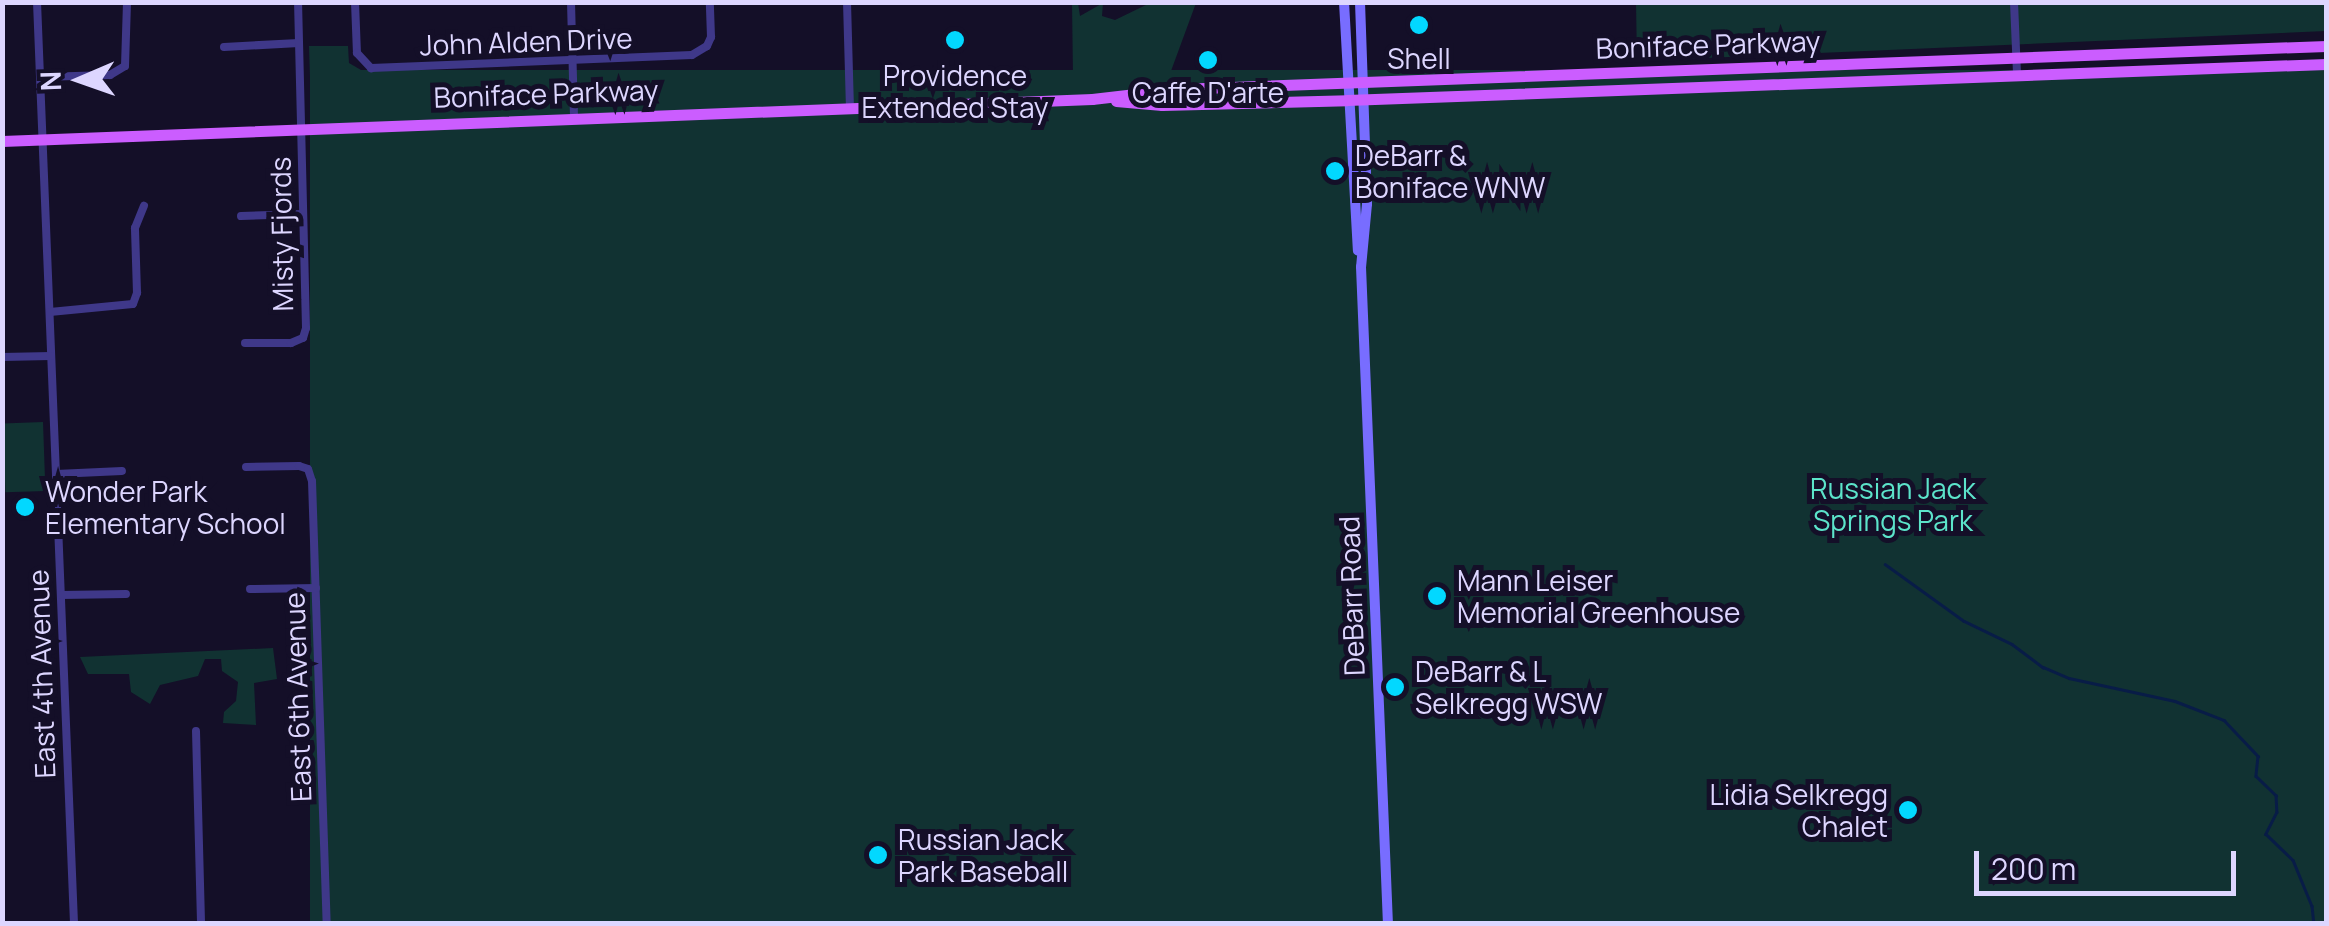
<!DOCTYPE html>
<style>
body{margin:0}
#map{position:relative;width:2329px;height:926px;overflow:hidden;background:#140f28;font-family:Manrope,sans-serif}
div>[style]{position:absolute}
.green>*{inset:0;background:#113232;transform-origin:0 0}
.stream>*{height:2.5px;margin:-1.25px;padding:0 1.25px;transform-origin:1.25px;border-radius:1.25px;background:#081c47}
.street>*{height:8px;margin:-4px;padding:0 4px;transform-origin:4px;border-radius:4px;background:#3f3889}
.secondary>*{height:10px;margin:-5px;padding:0 5px;transform-origin:5px;border-radius:5px;background:#786dff}
.primary>*{height:11px;margin:-5.5px;padding:0 5.5px;transform-origin:5.5px;border-radius:5.5px;background:#cb5dff}
.dots>*{width:28px;height:28px;translate:-50% -50%;box-sizing:border-box;border:5px solid #140f28;border-radius:50%}
span{translate:-50% -50%;white-space:nowrap;text-align:center;line-height:1.15;-webkit-text-stroke:10px #140f28;paint-order:stroke}
.street-label{font-size:28px;color:#ddd6ff}
.poi-label{font-size:28px;color:#ddd6ff}
.left{translate:0 -50%;text-align:left}
.right{translate:-100% -50%;text-align:right}
.park-label{font-size:28px;color:#5ce4ca}
.frame{position:absolute;inset:0;border:5px solid #ddd6ff;pointer-events:none}
.north{position:absolute;left:30px;top:30px;width:100px;height:100px;-webkit-text-stroke:8px #140f28;paint-order:stroke;rotate:268deg;font-size:28px;font-weight:700;line-height:40px;text-align:center;color:#ddd6ff}
.north::after{content:'';display:block;margin:auto;width:35px;height:45px;background:#ddd6ff;clip-path:polygon(50% 0,100% 100%,50% 72%,0 100%)}
.scale{position:absolute;left:1974px;top:851px;width:262px;height:45px;box-sizing:border-box;border:5px solid #ddd6ff;border-top:0;padding-left:12px;font-size:30px;line-height:35px;white-space:nowrap;color:#ddd6ff;-webkit-text-stroke:8px #140f28;paint-order:stroke}
</style>
<div id="map">
<div class="green">
<i style="clip-path:polygon(1072px 3px,1078px 3px,1080px 16px,1103px 3px,1102px 16px,1115px 20px,1150px 3px,1196px 3px,1171px 71px,1073px 77px)"></i>
<i style="clip-path:polygon(1636px 3px,2303px 3px,2326px 4px,2326px 31px,1637px 61px)"></i>
<i style="clip-path:polygon(309px 46px,348px 46px,349px 63px,361px 70px,363px 108px,311px 109px)"></i>
<i style="left:2326px;top:70px;width:853px;height:2016px;rotate:90deg"></i>
<i style="left:43px;top:422px;width:69px;height:40px;rotate:88deg"></i>
<i style="clip-path:polygon(273px 648px,277px 679px,254px 683px,256px 725px,223px 723px,224px 712px,236px 701px,238px 682px,222px 671px,221px 659px,205px 659px,198px 676px,160px 685px,150px 704px,131px 692px,129px 674px,88px 674px,80px 657px)"></i>
</div>
<div class="stream">
<i style="left:1885px;top:564px;width:97px;rotate:35.8deg"></i>
<i style="left:1964px;top:621px;width:53px;rotate:25.6deg"></i>
<i style="left:2012px;top:644px;width:39px;rotate:37deg"></i>
<i style="left:2043px;top:667px;width:28px;rotate:23deg"></i>
<i style="left:2069px;top:678px;width:108px;rotate:12.2deg"></i>
<i style="left:2175px;top:701px;width:53px;rotate:21.2deg"></i>
<i style="left:2224px;top:720px;width:50px;rotate:46.6deg"></i>
<i style="left:2258px;top:756px;width:20px;rotate:96deg"></i>
<i style="left:2256px;top:776px;width:28px;rotate:44deg"></i>
<i style="left:2276px;top:795px;width:17px;rotate:87deg"></i>
<i style="left:2277px;top:812px;width:25px;rotate:117deg"></i>
<i style="left:2266px;top:834px;width:37px;rotate:44deg"></i>
<i style="left:2293px;top:860px;width:50px;rotate:67.6deg"></i>
<i style="left:2312px;top:906px;width:18px;rotate:84deg"></i>
</div>
<div class="street">
<i style="left:37px;top:2px;width:923px;rotate:87.7deg"></i>
<i style="left:355px;top:2px;width:51px;rotate:87.8deg"></i>
<i style="left:357px;top:53px;width:21px;rotate:47deg"></i>
<i style="left:371px;top:68px;width:321px;rotate:-2.3deg"></i>
<i style="left:692px;top:55px;width:17px;rotate:-31deg"></i>
<i style="left:707px;top:46px;width:10px;rotate:-66deg"></i>
<i style="left:711px;top:37px;width:35px;rotate:-92deg"></i>
<i style="left:571px;top:2px;width:115px;rotate:88.5deg"></i>
<i style="left:847px;top:2px;width:107px;rotate:88.4deg"></i>
<i style="left:2014px;top:2px;width:72px;rotate:87.6deg"></i>
<i style="left:224px;top:47px;width:75px;rotate:-3.1deg"></i>
<i style="left:40px;top:77px;width:70px;rotate:-1.6deg"></i>
<i style="left:110px;top:75px;width:17px;rotate:-31deg"></i>
<i style="left:125px;top:66px;width:64px;rotate:-88.2deg"></i>
<i style="left:241px;top:216px;width:62px;rotate:-1.8deg"></i>
<i style="left:50px;top:312px;width:83px;rotate:-5.5deg"></i>
<i style="left:133px;top:304px;width:12px;rotate:-70deg"></i>
<i style="left:137px;top:293px;width:65px;rotate:-91.8deg"></i>
<i style="left:135px;top:228px;width:24px;rotate:-68deg"></i>
<i style="left:245px;top:343px;width:46px"></i>
<i style="left:291px;top:343px;width:13px;rotate:-23deg"></i>
<i style="left:303px;top:338px;width:10px;rotate:-73deg"></i>
<i style="left:306px;top:328px;width:326px;rotate:-91.4deg"></i>
<i style="left:2px;top:357px;width:49px;rotate:-1.2deg"></i>
<i style="left:246px;top:467px;width:53px;rotate:-1.1deg"></i>
<i style="left:299px;top:466px;width:9px;rotate:18deg"></i>
<i style="left:308px;top:469px;width:13px;rotate:72deg"></i>
<i style="left:312px;top:481px;width:443px;rotate:88.1deg"></i>
<i style="left:56px;top:474px;width:66px;rotate:-2.6deg"></i>
<i style="left:250px;top:589px;width:66px;rotate:-0.9deg"></i>
<i style="left:61px;top:595px;width:65px;rotate:-0.9deg"></i>
<i style="left:196px;top:731px;width:193px;rotate:88.5deg"></i>
</div>
<div class="secondary">
<i style="left:1344px;top:2px;width:249px;rotate:86.8deg"></i>
<i style="left:1360px;top:2px;width:202px;rotate:88deg"></i>
<i style="left:1367px;top:204px;width:63px;rotate:95.4deg"></i>
<i style="left:1361px;top:267px;width:658px;rotate:87.65deg"></i>
</div>
<div class="primary">
<i style="left:1116px;top:101px;width:46px;rotate:5deg"></i>
<i style="left:1162px;top:105px;width:185px;rotate:-1.5deg"></i>
<i style="left:1347px;top:100px;width:980px;rotate:-2.11deg"></i>
<i style="left:2px;top:141px;width:1091px;rotate:-2.21deg"></i>
<i style="left:1092px;top:99px;width:87px;rotate:-6.6deg"></i>
<i style="left:1178px;top:89px;width:1149px;rotate:-2.15deg"></i>
</div>
<div class="dots">
<i style="left:1419px;top:25px;background:#02d8ff"></i>
<i style="left:955px;top:40px;background:#02d8ff"></i>
<i style="left:1208px;top:60px;background:#02d8ff"></i>
<i style="left:1335px;top:171px;background:#02d8ff"></i>
<i style="left:25px;top:507px;background:#02d8ff"></i>
<i style="left:1437px;top:596px;background:#02d8ff"></i>
<i style="left:1395px;top:687px;background:#02d8ff"></i>
<i style="left:1908px;top:810px;background:#02d8ff"></i>
<i style="left:878px;top:855px;background:#02d8ff"></i>
</div>
<div class="street-label">
<span style="left:526px;top:41px;rotate:-2deg">John Alden Drive</span>
<span style="left:1708px;top:44px;rotate:-2deg">Boniface Parkway</span>
<span style="left:546px;top:93px;rotate:-2deg">Boniface Parkway</span>
<span style="left:281px;top:234px;rotate:-91deg">Misty Fjords</span>
<span style="left:1351px;top:596px;rotate:-92deg">DeBarr Road</span>
<span style="left:41px;top:674px;rotate:-92deg">East 4th Avenue</span>
<span style="left:297px;top:697px;rotate:-92deg">East 6th Avenue</span>
</div>
<div class="poi-label">
<span style="left:1419px;top:58px">Shell</span>
<span style="left:955px;top:91px">Providence<br>Extended Stay</span>
<span style="left:1208px;top:92px">Caffe D'arte</span>
<span class="left" style="left:1355px;top:171px">DeBarr &amp;<br>Boniface WNW</span>
<span class="left" style="left:45px;top:507px">Wonder Park<br>Elementary School</span>
<span class="left" style="left:1457px;top:596px">Mann Leiser<br>Memorial Greenhouse</span>
<span class="left" style="left:1415px;top:687px">DeBarr &amp; L<br>Selkregg WSW</span>
<span class="right" style="left:1888px;top:810px">Lidia Selkregg<br>Chalet</span>
<span class="left" style="left:898px;top:855px">Russian Jack<br>Park Baseball</span>
</div>
<div class="park-label">
<span style="left:1893px;top:504px">Russian Jack<br>Springs Park</span>
</div>
<div class="frame"></div>
<div class="north">N</div>
<div class="scale">200 m</div>
</div>
